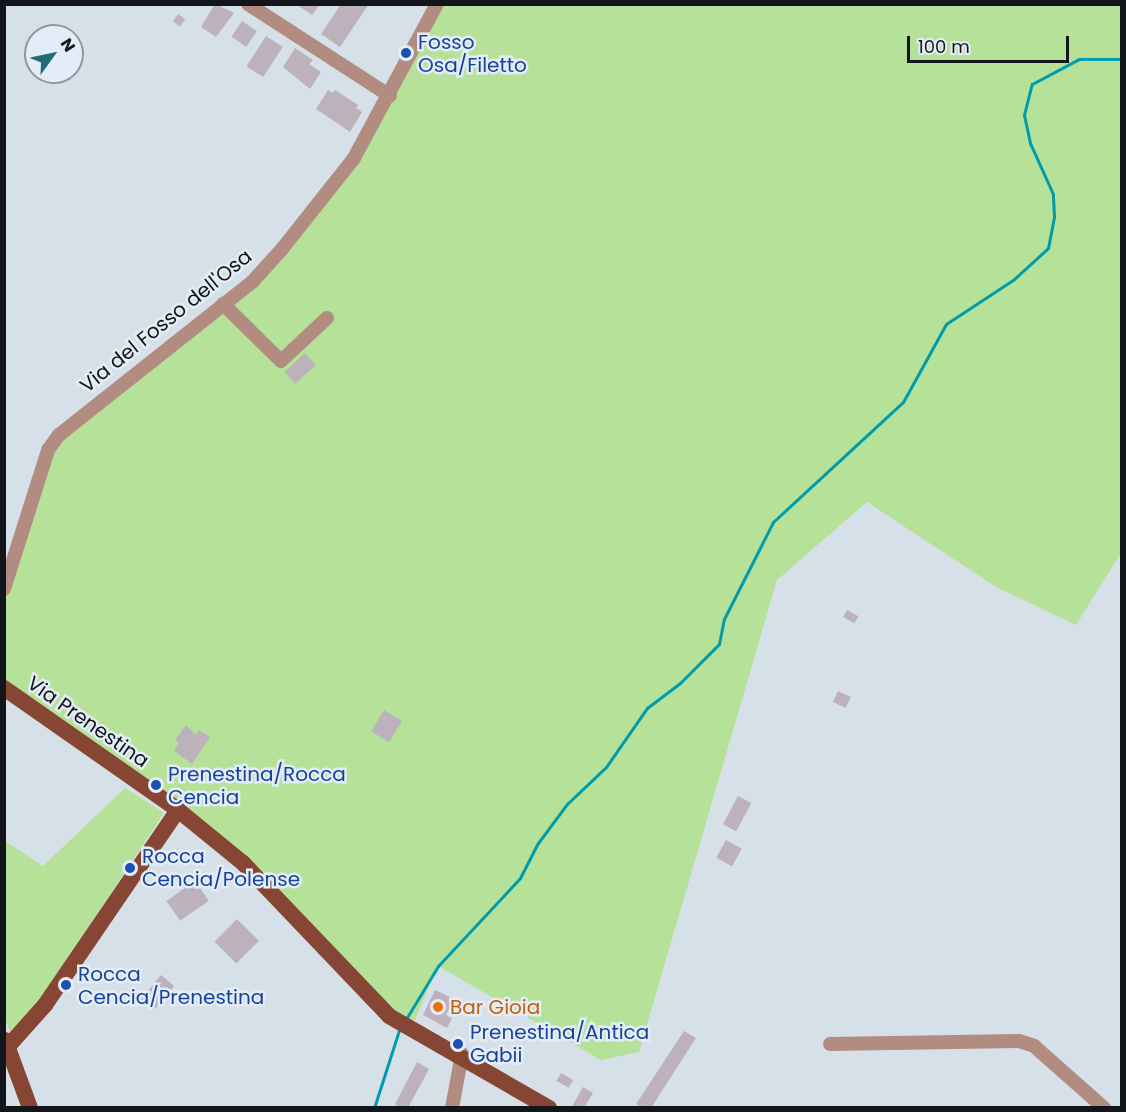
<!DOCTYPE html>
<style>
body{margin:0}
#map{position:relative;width:1126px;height:1112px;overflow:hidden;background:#d6e0e9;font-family:Poppins,sans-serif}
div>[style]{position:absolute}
.green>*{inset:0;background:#b6e199}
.stream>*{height:3px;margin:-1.5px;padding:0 1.5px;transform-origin:1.5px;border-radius:1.5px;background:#009cac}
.building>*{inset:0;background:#bdb2bb;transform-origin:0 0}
.minor>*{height:14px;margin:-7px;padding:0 7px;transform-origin:7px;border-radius:7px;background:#b28c81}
.major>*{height:16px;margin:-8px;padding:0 8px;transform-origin:8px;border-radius:8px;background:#864633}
.dots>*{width:16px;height:16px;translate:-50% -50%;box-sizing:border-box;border:3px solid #e4edf7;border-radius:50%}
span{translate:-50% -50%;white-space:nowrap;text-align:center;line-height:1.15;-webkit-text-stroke:5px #e4edf7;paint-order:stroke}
.transit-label{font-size:20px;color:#164399}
.left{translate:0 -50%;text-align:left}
.street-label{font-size:20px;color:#121519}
.food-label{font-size:20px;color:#c56008}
.frame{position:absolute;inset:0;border:6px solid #121519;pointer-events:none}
.north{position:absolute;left:24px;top:24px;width:60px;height:60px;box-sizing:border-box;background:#e4edf7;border:2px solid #90979e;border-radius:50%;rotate:57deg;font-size:16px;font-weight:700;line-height:24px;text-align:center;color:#121519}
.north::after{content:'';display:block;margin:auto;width:21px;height:27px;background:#246b79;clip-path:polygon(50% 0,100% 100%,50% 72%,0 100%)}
.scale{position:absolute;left:907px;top:36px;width:162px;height:27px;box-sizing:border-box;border:3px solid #121519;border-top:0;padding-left:8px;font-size:18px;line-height:21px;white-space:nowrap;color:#121519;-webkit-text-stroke:4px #e4edf7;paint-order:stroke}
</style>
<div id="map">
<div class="green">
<i style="clip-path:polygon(438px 5px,1121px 5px,1121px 553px,1076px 625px,996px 587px,867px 502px,777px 580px,639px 1052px,601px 1060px,438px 966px,412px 1027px,281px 899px,5px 687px,5px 590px,48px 450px,252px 281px,354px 158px)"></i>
<i style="clip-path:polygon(125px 788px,164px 813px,38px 1003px,10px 1033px,5px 1017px,5px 841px,43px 866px)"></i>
</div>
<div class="stream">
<i style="left:406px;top:1019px;width:62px;rotate:-58.9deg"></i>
<i style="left:438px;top:966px;width:120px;rotate:-47deg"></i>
<i style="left:520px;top:878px;width:39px;rotate:-63deg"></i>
<i style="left:538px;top:843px;width:49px;rotate:-53.4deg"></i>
<i style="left:567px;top:804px;width:54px;rotate:-43.5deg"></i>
<i style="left:606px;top:767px;width:72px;rotate:-55.2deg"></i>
<i style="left:647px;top:708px;width:41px;rotate:-37.1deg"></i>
<i style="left:680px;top:683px;width:55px;rotate:-45deg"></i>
<i style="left:719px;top:644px;width:25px;rotate:-79deg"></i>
<i style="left:724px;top:619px;width:109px;rotate:-63.2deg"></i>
<i style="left:773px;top:522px;width:177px;rotate:-42.7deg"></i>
<i style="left:903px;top:402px;width:89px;rotate:-61.1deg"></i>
<i style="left:946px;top:324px;width:80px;rotate:-33.3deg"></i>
<i style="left:1013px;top:280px;width:47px;rotate:-42.4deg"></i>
<i style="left:1048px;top:248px;width:33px;rotate:-79deg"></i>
<i style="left:1054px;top:216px;width:22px;rotate:-93deg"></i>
<i style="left:1053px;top:194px;width:56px;rotate:-114.3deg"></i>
<i style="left:1030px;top:143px;width:29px;rotate:-102deg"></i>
<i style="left:1024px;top:115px;width:32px;rotate:-76deg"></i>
<i style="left:1032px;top:84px;width:53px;rotate:-28deg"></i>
<i style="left:1079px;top:59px;width:43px"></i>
<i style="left:374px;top:1108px;width:82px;rotate:-72.2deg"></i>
</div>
<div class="building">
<i style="clip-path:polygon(215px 4px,234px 13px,216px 37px,201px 27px)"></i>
<i style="clip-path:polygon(296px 4px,320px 4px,312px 15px)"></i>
<i style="clip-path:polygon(341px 4px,369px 4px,340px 47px,321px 34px)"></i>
<i style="left:178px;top:14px;width:9px;height:9px;rotate:36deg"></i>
<i style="left:242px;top:21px;width:18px;height:19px;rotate:34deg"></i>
<i style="left:266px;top:36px;width:20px;height:36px;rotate:33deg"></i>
<i style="clip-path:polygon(295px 48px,313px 60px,309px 64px,321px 72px,310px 89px,283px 67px)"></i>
<i style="clip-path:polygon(328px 90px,333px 93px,335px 90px,358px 105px,356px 108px,362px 112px,350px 132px,316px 109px)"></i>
<i style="left:305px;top:353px;width:16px;height:28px;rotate:47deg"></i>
<i style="left:847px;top:610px;width:13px;height:8px;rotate:29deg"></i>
<i style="left:838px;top:691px;width:14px;height:12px;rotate:25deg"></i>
<i style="left:384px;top:710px;width:21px;height:25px;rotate:31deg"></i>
<i style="clip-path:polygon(186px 725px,196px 735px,199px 730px,210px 737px,192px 764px,174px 751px,179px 743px,175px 740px)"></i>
<i style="left:738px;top:796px;width:15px;height:32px;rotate:28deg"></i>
<i style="left:726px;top:840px;width:18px;height:20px;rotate:29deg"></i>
<i style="left:195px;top:881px;width:24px;height:35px;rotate:55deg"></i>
<i style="left:237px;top:919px;width:31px;height:32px;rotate:45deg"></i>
<i style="left:161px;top:975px;width:17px;height:32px;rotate:40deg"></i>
<i style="clip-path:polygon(435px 990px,454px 999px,446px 1015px,452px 1018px,447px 1028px,423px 1015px)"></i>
<i style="clip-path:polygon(684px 1031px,696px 1038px,651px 1108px,642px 1108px,636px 1104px)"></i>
<i style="clip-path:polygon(417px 1062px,429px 1069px,408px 1108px,401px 1108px,395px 1104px)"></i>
<i style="left:561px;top:1073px;width:14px;height:9px;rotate:30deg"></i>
<i style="clip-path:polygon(583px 1087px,593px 1093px,584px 1108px,571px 1108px)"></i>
</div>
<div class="minor">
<i style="left:248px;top:4px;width:169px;rotate:32.9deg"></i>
<i style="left:223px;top:304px;width:81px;rotate:44.5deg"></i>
<i style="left:281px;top:361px;width:63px;rotate:-43.1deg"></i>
<i style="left:4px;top:589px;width:146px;rotate:-72.4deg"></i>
<i style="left:48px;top:450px;width:19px;rotate:-54deg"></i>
<i style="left:59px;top:435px;width:248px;rotate:-38.4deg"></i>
<i style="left:253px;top:281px;width:43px;rotate:-47.8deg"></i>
<i style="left:282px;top:249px;width:116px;rotate:-51.6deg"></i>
<i style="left:354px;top:158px;width:175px;rotate:-61.7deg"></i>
<i style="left:830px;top:1044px;width:189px;rotate:-0.9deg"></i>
<i style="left:1019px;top:1041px;width:16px;rotate:18deg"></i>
<i style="left:1034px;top:1046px;width:94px;rotate:41.5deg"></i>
<i style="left:452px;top:1108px;width:55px;rotate:-79.5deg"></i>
</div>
<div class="major">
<i style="left:4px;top:688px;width:213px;rotate:35deg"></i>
<i style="left:178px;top:810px;width:84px;rotate:39.2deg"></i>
<i style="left:243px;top:863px;width:211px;rotate:46.3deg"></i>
<i style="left:389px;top:1016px;width:185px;rotate:29.9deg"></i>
<i style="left:5px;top:1040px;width:72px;rotate:69.8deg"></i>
<i style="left:4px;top:1051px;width:62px;rotate:-48.3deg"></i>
<i style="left:45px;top:1005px;width:236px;rotate:-55.7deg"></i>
</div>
<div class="dots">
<i style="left:406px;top:53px;background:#1a4fb4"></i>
<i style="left:156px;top:785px;background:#1a4fb4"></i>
<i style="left:130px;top:868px;background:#1a4fb4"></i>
<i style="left:66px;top:985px;background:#1a4fb4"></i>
<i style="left:438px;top:1007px;background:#e8710a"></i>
<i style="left:458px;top:1044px;background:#1a4fb4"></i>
</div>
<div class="transit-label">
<span class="left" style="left:418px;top:54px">Fosso<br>Osa/Filetto</span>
<span class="left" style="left:168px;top:786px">Prenestina/Rocca<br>Cencia</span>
<span class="left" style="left:142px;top:868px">Rocca<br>Cencia/Polense</span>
<span class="left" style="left:78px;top:986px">Rocca<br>Cencia/Prenestina</span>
<span class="left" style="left:470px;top:1044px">Prenestina/Antica<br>Gabii</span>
</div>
<div class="street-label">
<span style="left:166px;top:321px;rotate:-39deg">Via del Fosso dell'Osa</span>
<span style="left:88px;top:722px;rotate:35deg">Via Prenestina</span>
</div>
<div class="food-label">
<span class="left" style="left:450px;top:1007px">Bar Gioia</span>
</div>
<div class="frame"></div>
<div class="north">N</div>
<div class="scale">100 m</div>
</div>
